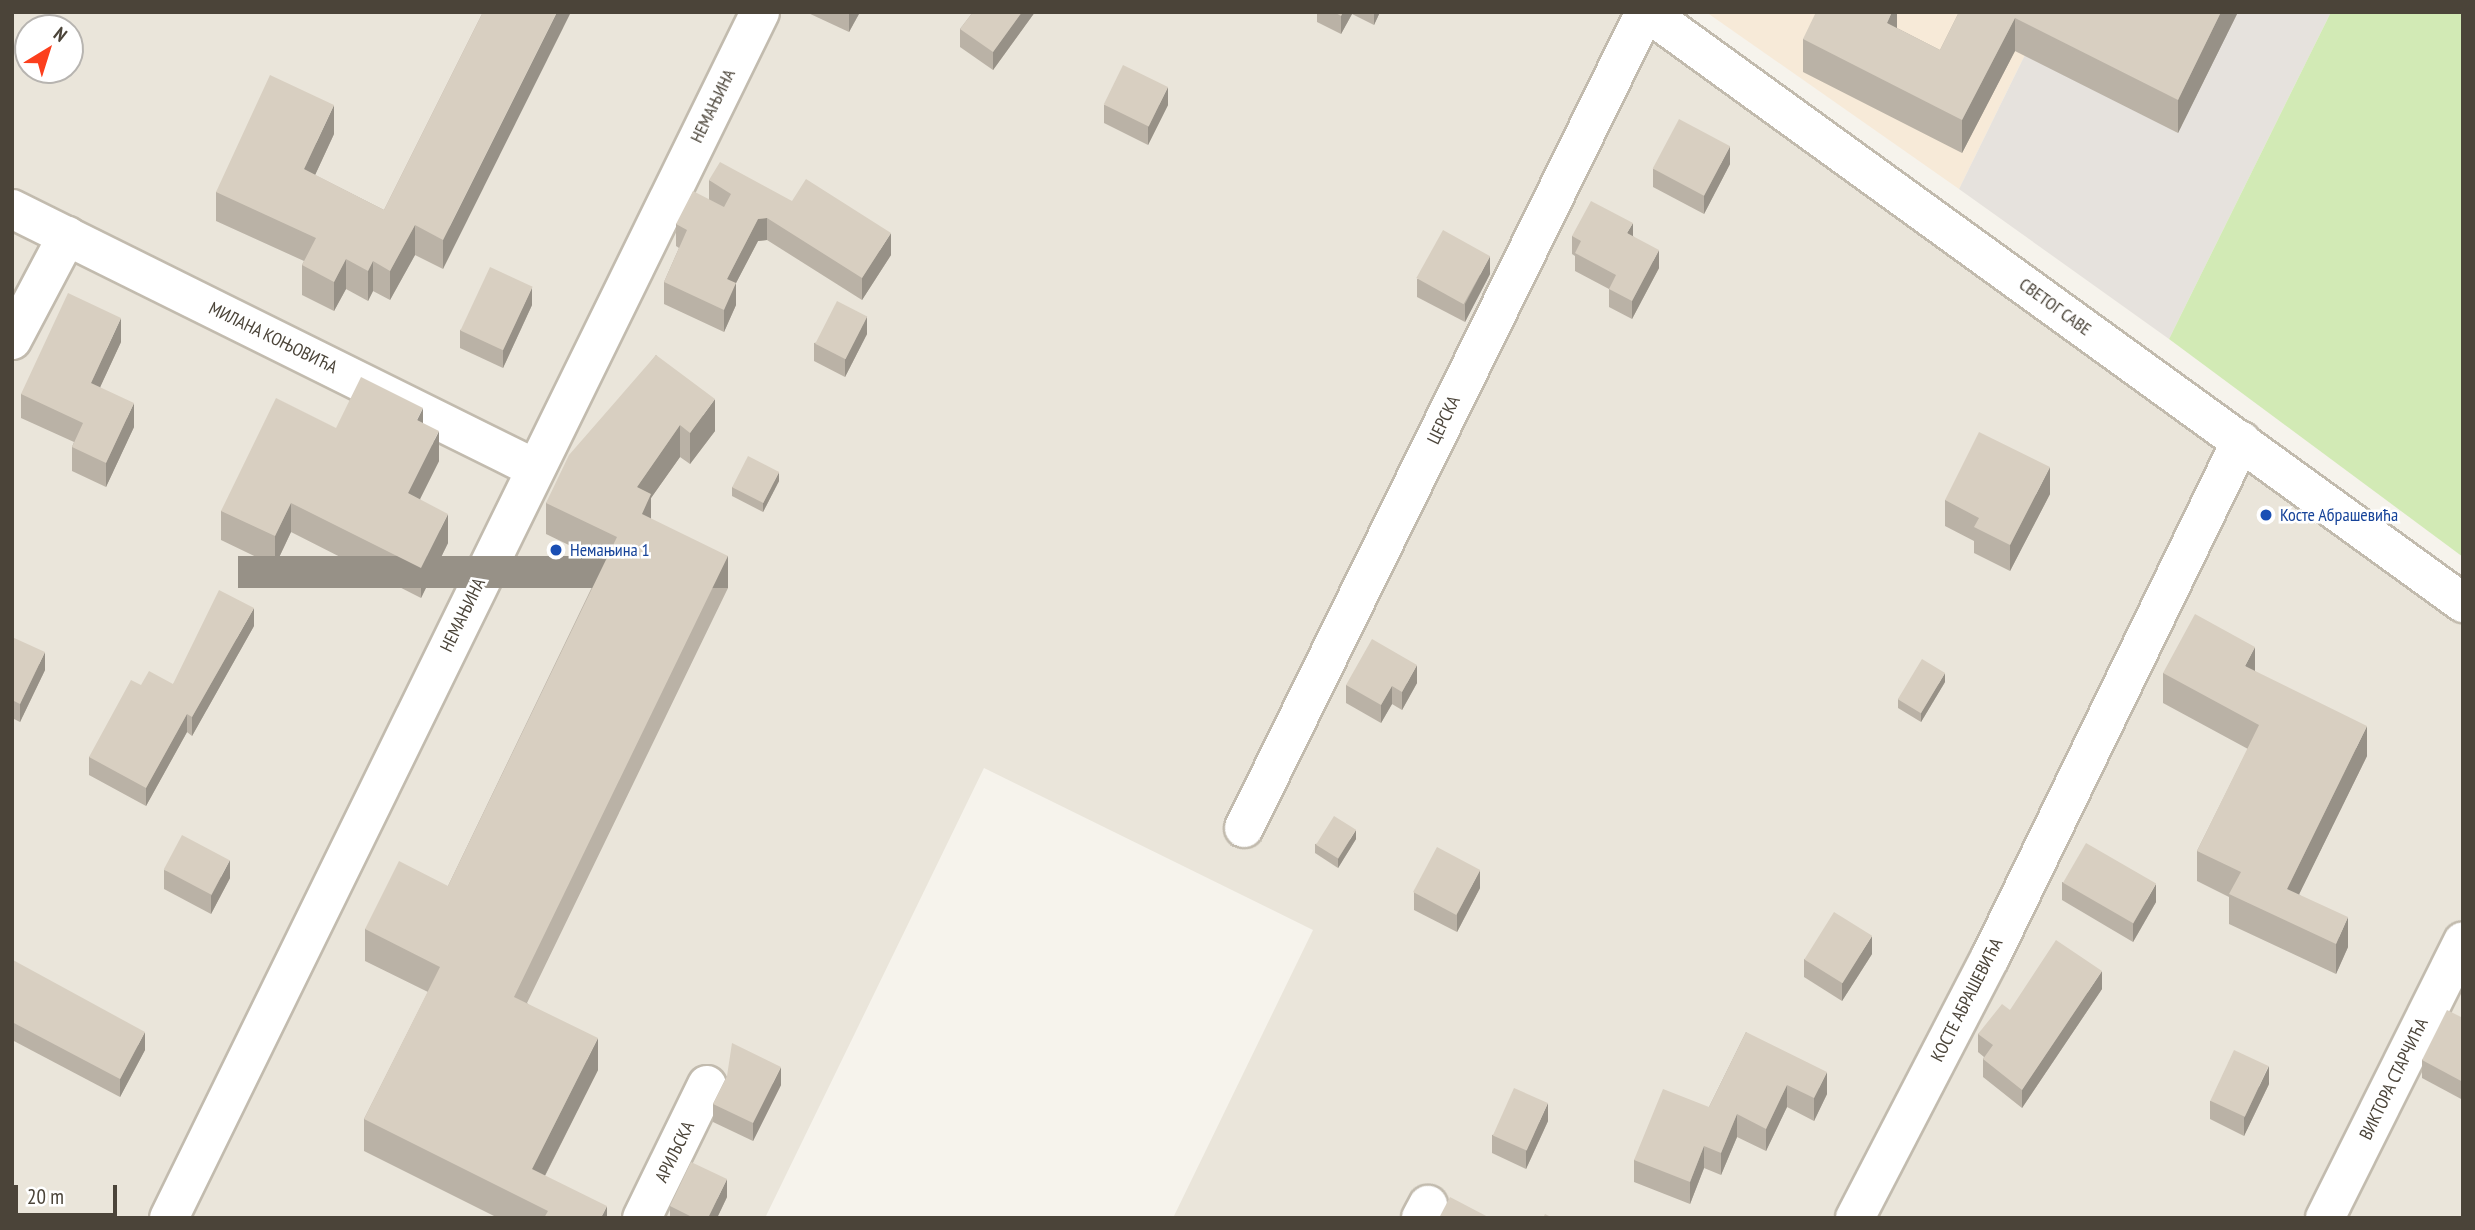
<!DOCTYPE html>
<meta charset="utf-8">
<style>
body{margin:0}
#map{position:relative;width:2475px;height:1230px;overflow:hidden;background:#f6f3ec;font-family:"PT Sans Narrow",sans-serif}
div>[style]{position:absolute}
.residential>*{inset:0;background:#eae5da}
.commercial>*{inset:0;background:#f7ead8}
.industrial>*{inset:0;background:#e6e2dd}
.green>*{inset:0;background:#d2eab5}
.roads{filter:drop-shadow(2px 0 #c2bbae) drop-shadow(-2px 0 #c2bbae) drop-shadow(0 2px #c2bbae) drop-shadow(0 -2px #c2bbae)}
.minor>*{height:38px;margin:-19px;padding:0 19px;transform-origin:19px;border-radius:19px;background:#fff}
.wall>*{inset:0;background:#bab2a6}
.shaded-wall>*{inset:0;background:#979187;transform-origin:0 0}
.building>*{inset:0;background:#d8cfc1;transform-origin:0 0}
.dots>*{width:19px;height:19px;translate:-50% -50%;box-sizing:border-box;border:4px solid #fff;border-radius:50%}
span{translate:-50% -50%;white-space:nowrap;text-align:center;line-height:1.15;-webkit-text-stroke:5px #fff;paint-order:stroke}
.street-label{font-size:18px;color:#4b4439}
.transit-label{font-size:18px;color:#164399}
.left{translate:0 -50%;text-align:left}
.frame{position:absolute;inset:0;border:14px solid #4b4439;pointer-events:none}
.north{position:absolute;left:14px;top:14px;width:70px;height:70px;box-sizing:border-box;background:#fff;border:2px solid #b7b4b0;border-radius:50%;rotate:38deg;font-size:19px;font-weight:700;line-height:28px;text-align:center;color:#4b4439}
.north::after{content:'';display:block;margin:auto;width:24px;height:32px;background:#fc3f1d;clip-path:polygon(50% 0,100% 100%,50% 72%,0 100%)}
.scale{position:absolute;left:14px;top:1185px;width:103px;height:32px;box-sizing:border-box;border:4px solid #4b4439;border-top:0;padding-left:9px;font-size:21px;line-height:24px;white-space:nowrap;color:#4b4439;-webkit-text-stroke:5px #fff;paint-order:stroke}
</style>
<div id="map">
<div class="residential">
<i style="clip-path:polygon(evenodd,12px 12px,1647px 12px,2463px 603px,2463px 1218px,1173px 1218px,1313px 930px,984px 768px,765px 1218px,12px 1218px,12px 12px,28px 28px,70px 28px,70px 70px,28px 70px,28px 28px)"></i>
</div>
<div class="commercial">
<i style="clip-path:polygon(1706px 12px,2046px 12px,1959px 189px)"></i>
</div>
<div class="industrial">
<i style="clip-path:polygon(2046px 12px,2331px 12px,2169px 339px,1959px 189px)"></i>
</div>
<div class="green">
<i style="clip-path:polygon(2331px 12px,2463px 12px,2463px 557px,2169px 339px)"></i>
</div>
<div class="roads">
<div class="minor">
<i style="left:1647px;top:12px;width:1008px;rotate:35.91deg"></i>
<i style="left:12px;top:209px;width:583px;rotate:26.39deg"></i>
<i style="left:12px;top:340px;width:118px;rotate:-62.1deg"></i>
<i style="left:1244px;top:828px;width:909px;rotate:-63.83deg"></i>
<i style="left:169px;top:1218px;width:1343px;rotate:-63.89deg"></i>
<i style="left:642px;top:1218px;width:148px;rotate:-64deg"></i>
<i style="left:1421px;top:1218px;width:15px;rotate:-62deg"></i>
<i style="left:1855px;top:1218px;width:293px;rotate:-62.6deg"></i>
<i style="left:1990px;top:958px;width:575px;rotate:-64.1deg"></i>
<i style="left:2325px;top:1218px;width:309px;rotate:-63.5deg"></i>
</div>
</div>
<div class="wall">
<i style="clip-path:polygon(483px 12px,443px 269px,415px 255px,390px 300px,373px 291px,368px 301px,346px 289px,334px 311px,302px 295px,302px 265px,304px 261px,216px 221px,216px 192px,334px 134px,315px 175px,384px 210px)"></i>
<i style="clip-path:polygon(806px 12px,860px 12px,849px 32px)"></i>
<i style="clip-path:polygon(973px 12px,1035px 12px,993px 70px,960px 47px,960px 29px)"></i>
<i style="clip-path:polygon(1317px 12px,1380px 12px,1374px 25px,1352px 14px,1341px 34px,1317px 22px)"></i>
<i style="clip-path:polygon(1897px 12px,1897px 28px,1940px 50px,1959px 12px,2238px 12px,2178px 133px,2015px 51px,1962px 153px,1803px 72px,1803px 39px)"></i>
<i style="clip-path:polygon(1104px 105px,1168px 105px,1148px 145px,1104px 123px)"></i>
<i style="clip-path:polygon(1730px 164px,1704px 214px,1653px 187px,1653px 169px)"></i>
<i style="clip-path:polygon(709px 180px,891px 255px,862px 300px,767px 240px,758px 241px,736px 283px,736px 305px,724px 332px,664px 304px,664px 282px,679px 248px,676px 246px,676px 224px,709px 200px)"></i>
<i style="clip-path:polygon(1572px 236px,1633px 236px,1659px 268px,1632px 319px,1609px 307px,1609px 289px,1575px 271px,1575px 256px,1572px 254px)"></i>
<i style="clip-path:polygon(1490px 274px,1465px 322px,1417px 297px,1417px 279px)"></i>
<i style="clip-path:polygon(532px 305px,503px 368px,460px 348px,460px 330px)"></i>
<i style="clip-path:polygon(867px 334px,845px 377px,814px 361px,814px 343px)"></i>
<i style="clip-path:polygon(121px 342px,100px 387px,134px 427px,106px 487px,72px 471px,72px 447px,74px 442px,21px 418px,21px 394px)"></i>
<i style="clip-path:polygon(656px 355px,715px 431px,690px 464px,680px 457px,651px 498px,651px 519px,728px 588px,527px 1003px,598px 1070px,545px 1176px,607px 1218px,498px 1218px,364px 1151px,364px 1119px,428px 992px,365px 961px,365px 929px,448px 886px,604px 562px,546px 534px,546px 503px)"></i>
<i style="clip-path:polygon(423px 424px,439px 461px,420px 499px,448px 543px,421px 598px,291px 532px,275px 566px,221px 540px,221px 511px,336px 428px)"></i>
<i style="clip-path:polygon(779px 481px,763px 512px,732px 496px,732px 487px)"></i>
<i style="clip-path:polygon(2050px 494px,2010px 571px,1974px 553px,1974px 541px,1945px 526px,1945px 500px)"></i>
<i style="clip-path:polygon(254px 626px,192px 736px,187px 732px,146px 806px,89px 775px,89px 757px,173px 684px)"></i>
<i style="clip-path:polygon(12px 637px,45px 670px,20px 722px,12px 718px)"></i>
<i style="clip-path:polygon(2255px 671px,2367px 756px,2299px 894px,2348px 947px,2336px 974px,2229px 924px,2229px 897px,2197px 881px,2197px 851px,2248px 749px,2163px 703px,2163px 673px)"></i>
<i style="clip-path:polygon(1945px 682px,1921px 722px,1898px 708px,1898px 699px)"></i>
<i style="clip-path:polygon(1417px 683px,1402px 710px,1392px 704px,1381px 723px,1346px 703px,1346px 685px)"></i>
<i style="clip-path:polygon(1356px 839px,1338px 868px,1315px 853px,1315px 844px)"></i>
<i style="clip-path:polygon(164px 870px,230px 878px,211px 914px,164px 889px)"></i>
<i style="clip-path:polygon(2062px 882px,2156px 902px,2133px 942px,2062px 900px)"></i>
<i style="clip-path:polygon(1480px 888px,1457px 932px,1414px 910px,1414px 892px)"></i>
<i style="clip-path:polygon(1872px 954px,1842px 1001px,1804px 977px,1804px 959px)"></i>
<i style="clip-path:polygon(12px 962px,145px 1050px,120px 1097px,12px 1040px)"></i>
<i style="clip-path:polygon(2102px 989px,2022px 1108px,1983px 1077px,1983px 1059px,1984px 1057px,1978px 1052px,1978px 1034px,2010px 1010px)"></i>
<i style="clip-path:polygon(2463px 1018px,2463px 1100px,2422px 1078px,2422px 1060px)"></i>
<i style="clip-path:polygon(1746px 1032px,1827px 1094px,1814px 1121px,1787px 1107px,1766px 1151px,1737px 1137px,1721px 1175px,1704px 1168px,1690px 1204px,1634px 1182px,1634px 1160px,1709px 1107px)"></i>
<i style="clip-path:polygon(727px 1076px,781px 1085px,753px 1141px,713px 1122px,713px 1104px)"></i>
<i style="clip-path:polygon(2269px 1084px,2244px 1136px,2210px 1119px,2210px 1101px)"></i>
<i style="clip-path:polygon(1548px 1121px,1526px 1169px,1492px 1153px,1492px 1135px)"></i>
<i style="clip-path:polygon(727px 1197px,717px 1218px,670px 1218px,670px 1206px)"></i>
</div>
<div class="shaded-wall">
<i style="clip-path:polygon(557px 12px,571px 12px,443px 269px,443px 240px)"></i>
<i style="clip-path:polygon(850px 12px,860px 12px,849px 32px,849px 14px)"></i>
<i style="clip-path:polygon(1022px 12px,1035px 12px,993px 70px,993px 52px)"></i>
<i style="clip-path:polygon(1343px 12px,1352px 12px,1352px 14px,1341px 34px,1341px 16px)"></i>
<i style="clip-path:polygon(1374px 12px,1380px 12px,1374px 25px)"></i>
<i style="clip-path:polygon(1892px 12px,1897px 12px,1897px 37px,1887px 23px)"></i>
<i style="clip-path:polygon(2221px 12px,2238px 12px,2178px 133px,2178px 100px)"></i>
<i style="clip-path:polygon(2015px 18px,2015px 51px,1962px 153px,1962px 120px)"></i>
<i style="clip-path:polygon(1168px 87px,1168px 105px,1148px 145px,1148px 127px)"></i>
<i style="clip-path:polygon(334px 105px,334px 134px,304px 199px,304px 169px)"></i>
<i style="clip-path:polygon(1730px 146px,1730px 164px,1704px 214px,1704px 196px)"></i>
<i style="clip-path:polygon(767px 218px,767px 240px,758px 241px,736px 283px,736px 305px,724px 332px,724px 310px,727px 279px,758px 219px)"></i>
<i style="clip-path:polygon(1633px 223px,1633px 241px,1627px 233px)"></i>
<i style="clip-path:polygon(415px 225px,415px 255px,390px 300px,390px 271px)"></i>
<i style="clip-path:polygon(891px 233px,891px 255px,862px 300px,862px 278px)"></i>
<i style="clip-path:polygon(1659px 250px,1659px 268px,1632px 319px,1632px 301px)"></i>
<i style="clip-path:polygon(1490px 256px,1490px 274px,1465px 322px,1465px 304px)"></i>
<i style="clip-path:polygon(346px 259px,346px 289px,334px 311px,334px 282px)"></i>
<i style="clip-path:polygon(373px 261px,373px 291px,368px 301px,368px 271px)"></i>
<i style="clip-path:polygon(532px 287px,532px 305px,503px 368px,503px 350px)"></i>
<i style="clip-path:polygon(867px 316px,867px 334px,845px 377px,845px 359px)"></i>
<i style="clip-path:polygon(121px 318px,121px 342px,91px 407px,91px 383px)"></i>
<i style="clip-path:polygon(715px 399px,715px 431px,690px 464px,690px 433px)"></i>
<i style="clip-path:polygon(134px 403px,134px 427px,106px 487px,106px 463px)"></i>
<i style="clip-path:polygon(423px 408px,423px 437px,417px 420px)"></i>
<i style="clip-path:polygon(680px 425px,680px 457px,651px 498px,651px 526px,642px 546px,637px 487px)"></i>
<i style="clip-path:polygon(439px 431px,439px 461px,408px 523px,408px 493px)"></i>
<i style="clip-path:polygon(2050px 467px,2050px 494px,2010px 571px,2010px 545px)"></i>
<i style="clip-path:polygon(779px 472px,779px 481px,763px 512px,763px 503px)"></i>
<i style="clip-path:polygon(291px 503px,291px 532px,275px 566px,275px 536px)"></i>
<i style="clip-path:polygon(448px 514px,448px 543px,421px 598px,421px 568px)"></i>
<i style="left:728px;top:556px;width:32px;height:490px;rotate:90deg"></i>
<i style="clip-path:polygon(254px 608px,254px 626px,192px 736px,192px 717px)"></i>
<i style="clip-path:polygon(2255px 647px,2255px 677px,2245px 666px)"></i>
<i style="clip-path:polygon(45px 652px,45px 670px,20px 722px,20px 704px)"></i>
<i style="clip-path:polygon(1417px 665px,1417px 683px,1402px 710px,1402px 692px)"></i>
<i style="clip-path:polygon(1945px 673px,1945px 682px,1921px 722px,1921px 713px)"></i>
<i style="clip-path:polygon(1392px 686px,1392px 704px,1381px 723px,1381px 705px)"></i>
<i style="clip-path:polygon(187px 714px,187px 732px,146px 806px,146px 788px)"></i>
<i style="clip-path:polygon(2367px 726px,2367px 756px,2287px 919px,2287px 889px)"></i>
<i style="clip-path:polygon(1356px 830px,1356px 839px,1338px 868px,1338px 859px)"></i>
<i style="clip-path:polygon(230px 860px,230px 878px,211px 914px,211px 896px)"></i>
<i style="clip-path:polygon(1480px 870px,1480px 888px,1457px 932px,1457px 914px)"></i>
<i style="clip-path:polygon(2156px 884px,2156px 902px,2133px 942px,2133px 924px)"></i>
<i style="clip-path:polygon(2348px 917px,2348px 947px,2336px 974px,2336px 944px)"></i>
<i style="clip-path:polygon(1872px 936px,1872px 954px,1842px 1001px,1842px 983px)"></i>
<i style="clip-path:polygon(2102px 971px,2102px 989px,2022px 1108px,2022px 1090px)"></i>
<i style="clip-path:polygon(145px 1032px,145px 1050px,120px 1097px,120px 1079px)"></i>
<i style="clip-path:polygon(598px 1038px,598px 1070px,532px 1201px,532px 1169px)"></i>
<i style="clip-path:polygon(2269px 1066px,2269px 1084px,2244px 1136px,2244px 1118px)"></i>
<i style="clip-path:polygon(781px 1067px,781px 1085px,753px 1141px,753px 1123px)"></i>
<i style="clip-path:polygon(1827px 1072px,1827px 1094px,1814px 1121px,1814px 1098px)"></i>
<i style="clip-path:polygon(1787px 1085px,1787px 1107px,1766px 1151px,1766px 1129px)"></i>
<i style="clip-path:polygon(1548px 1103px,1548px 1121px,1526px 1169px,1526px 1151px)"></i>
<i style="clip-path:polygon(1737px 1114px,1737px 1137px,1721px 1175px,1721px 1153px)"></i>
<i style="clip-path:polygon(1704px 1146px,1704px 1168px,1690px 1204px,1690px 1182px)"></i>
<i style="clip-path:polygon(727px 1179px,727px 1197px,717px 1218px,708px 1218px)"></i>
<i style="clip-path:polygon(607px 1206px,607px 1218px,601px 1218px)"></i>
</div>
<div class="building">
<i style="clip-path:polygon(483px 12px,557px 12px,443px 240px,415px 225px,390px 271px,373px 261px,368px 271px,346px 259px,334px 282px,302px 265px,316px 238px,216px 192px,270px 75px,334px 105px,304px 169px,384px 210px)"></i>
<i style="clip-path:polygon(973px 12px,1022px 12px,993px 52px,960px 29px)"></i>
<i style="clip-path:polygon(1334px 12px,1343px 12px,1341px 16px)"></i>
<i style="clip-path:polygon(1816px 12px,1892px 12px,1887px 23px,1940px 50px,1959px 12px,2221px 12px,2178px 100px,2015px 18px,1962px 120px,1803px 39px)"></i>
<i style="left:1123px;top:65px;width:50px;height:44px;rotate:26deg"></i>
<i style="left:1679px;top:119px;width:58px;height:56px;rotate:28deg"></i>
<i style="clip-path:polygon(720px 162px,792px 201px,806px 179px,891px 233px,862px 278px,767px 218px,758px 219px,727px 279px,736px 283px,724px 310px,664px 282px,687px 230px,676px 224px,693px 191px,724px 207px,731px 194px,709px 180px)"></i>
<i style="clip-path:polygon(1591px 201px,1633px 223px,1627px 233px,1659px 250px,1632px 301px,1609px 289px,1616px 275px,1575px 253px,1581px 241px,1572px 236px)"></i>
<i style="left:1443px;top:230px;width:54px;height:55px;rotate:29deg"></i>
<i style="left:490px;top:267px;width:47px;height:70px;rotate:25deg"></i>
<i style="clip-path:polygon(68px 293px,121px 318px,91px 383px,134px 403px,106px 463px,72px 447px,83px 423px,21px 394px)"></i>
<i style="left:837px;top:301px;width:34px;height:48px;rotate:27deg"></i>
<i style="clip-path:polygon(656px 355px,715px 399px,690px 433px,680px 425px,637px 487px,651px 494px,642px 514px,728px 556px,514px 997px,598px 1038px,532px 1169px,607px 1206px,601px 1218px,544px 1218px,548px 1211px,364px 1119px,440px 967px,365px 929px,399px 861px,448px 886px,617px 537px,546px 503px,569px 455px)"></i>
<i style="clip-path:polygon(361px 377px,423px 408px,417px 420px,439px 431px,408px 493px,448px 514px,421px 568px,291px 503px,275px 536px,221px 511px,276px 398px,336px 428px)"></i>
<i style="clip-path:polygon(1979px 432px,2050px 467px,2010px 545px,1974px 527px,1979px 518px,1945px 500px)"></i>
<i style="left:748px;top:456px;width:35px;height:35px;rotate:27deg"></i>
<i style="clip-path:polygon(219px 590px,254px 608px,192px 717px,187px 714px,146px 788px,89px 757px,131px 680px,141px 685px,149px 671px,173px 684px)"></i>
<i style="clip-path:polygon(2195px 614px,2255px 647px,2245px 666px,2367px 726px,2287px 889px,2348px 917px,2336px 944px,2229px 894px,2241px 872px,2197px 851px,2259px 725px,2163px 673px)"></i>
<i style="clip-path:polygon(12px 637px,45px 652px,20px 704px,12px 700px)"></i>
<i style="clip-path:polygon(1372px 639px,1417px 665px,1402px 692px,1392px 686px,1381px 705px,1346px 685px)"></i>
<i style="left:1922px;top:659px;width:27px;height:47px;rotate:31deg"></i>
<i style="left:1334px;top:816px;width:26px;height:34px;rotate:32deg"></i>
<i style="left:182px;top:835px;width:54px;height:39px;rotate:28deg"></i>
<i style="left:2086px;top:843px;width:81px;height:46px;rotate:30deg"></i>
<i style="left:1437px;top:847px;width:49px;height:51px;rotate:28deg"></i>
<i style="left:1834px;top:912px;width:45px;height:56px;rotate:32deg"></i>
<i style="clip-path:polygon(2056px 940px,2102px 971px,2022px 1090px,1983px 1059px,1993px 1045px,1978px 1034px,2002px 1004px,2010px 1010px)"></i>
<i style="clip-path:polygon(13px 960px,145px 1032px,120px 1079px,12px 1022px,12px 962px)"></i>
<i style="clip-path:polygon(2447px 1010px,2463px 1018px,2463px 1082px,2422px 1060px)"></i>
<i style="clip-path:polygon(1746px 1032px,1827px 1072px,1814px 1098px,1787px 1085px,1766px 1129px,1737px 1114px,1721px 1153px,1704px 1146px,1690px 1182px,1634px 1160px,1663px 1089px,1709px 1107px)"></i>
<i style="clip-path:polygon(732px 1043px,781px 1067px,753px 1123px,713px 1104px,727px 1076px)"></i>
<i style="left:2234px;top:1050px;width:38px;height:56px;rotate:25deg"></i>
<i style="left:1514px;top:1088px;width:37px;height:52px;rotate:24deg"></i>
<i style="clip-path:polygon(691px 1162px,727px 1179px,708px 1218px,694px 1218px,670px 1206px)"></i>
<i style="clip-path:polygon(1450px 1197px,1490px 1218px,1439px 1218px)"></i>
<i style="clip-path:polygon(1545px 1214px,1553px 1218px,1543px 1218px)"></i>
</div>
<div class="dots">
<i style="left:2266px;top:515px;background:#1a4fb4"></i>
<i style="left:556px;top:550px;background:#1a4fb4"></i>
</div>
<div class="street-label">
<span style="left:713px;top:106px;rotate:-64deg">НЕМАЊИНА</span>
<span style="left:2055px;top:307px;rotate:36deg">СВЕТОГ САВЕ</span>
<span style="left:273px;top:338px;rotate:26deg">МИЛАНА КОЊОВИЋА</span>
<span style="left:1444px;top:420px;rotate:-64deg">ЦЕРСКА</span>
<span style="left:463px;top:615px;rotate:-64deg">НЕМАЊИНА</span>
<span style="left:1967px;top:1000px;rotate:-63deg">КОСТЕ АБРАШЕВИЋА</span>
<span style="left:2394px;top:1079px;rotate:-64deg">ВИКТОРА СТАРЧИЋА</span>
<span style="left:675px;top:1152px;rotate:-64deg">АРИЉСКА</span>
</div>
<div class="transit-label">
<span class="left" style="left:2280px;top:515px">Косте Абрашевића</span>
<span class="left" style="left:570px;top:550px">Немањина 1</span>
</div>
<div class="frame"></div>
<div class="north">N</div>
<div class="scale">20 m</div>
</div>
